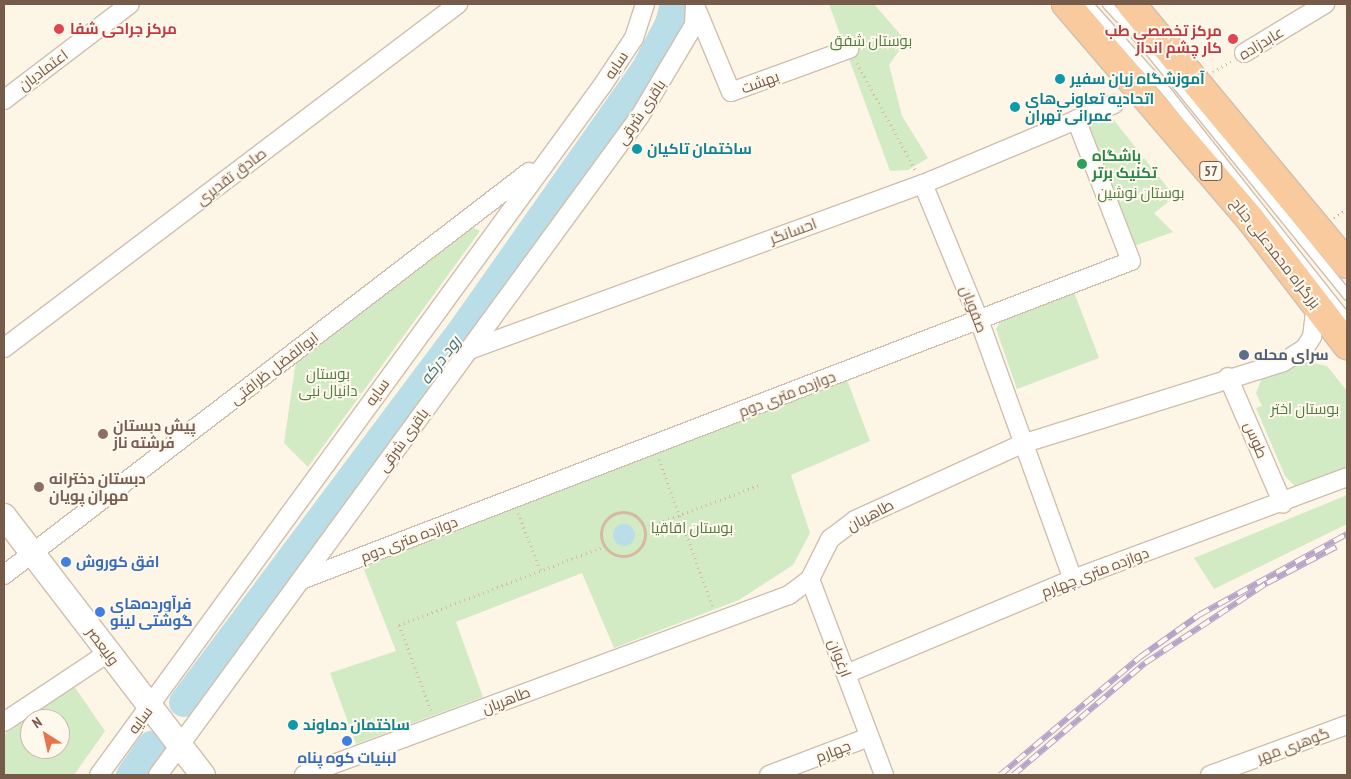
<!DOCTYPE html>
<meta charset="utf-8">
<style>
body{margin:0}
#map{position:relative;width:1351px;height:779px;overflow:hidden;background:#fdf5e6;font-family:"PT Sans Narrow",Cairo,sans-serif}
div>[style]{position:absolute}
.green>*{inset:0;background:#d2ebc4}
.water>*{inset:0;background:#badee7}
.round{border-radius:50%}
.river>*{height:29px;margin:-14.5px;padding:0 14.5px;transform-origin:14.5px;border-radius:14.5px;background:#badee7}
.path>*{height:3px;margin-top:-1.5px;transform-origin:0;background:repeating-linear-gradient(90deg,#d7b8a0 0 1px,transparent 0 5px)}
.path>.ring{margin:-1.5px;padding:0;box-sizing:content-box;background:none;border:3px solid #d7b8a0;border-radius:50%}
.roads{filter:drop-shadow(1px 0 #d0bfae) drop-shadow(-1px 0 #d0bfae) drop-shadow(0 1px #d0bfae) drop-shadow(0 -1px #d0bfae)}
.service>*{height:9px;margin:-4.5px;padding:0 4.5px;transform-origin:4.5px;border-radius:4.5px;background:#fff}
.minor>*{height:18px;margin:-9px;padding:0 9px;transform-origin:9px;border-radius:9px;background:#fff}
.secondary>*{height:24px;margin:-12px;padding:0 12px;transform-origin:12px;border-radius:12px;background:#fff}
.trunk>*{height:28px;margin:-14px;padding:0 14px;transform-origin:14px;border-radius:14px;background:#f9ca9d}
.rail>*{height:5.5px;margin-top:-2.75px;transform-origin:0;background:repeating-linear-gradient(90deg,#fff8ec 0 11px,#b8a4c7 0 22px);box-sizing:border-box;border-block:1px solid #b8a4c7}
.dots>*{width:14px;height:14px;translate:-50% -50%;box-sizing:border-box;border:2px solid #fff8ec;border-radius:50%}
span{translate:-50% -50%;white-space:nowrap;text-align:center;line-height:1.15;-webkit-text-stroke:4px #fff8ec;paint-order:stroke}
.shield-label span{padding:1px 4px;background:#fff8ec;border:1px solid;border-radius:4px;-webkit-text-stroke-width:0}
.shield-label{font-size:14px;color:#765b4a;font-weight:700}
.health-label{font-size:15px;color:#be3a42;font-weight:700}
.left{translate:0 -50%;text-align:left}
.right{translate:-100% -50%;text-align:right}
.park-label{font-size:15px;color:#517c42}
.street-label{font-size:15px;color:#765b4a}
.culture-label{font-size:15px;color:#0d838f;font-weight:700}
.leisure-label{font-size:15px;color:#27864d;font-weight:700}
.service-label{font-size:15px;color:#4e5e75;font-weight:700}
.education-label{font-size:15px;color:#785e54;font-weight:700}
.shop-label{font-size:15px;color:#366cbe;font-weight:700}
.water-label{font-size:16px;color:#407583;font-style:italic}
.frame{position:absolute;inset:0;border:5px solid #765b4a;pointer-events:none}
.north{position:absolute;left:20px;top:709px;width:50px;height:50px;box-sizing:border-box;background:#fff8ec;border:1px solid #c8b9ab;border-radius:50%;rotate:325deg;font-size:14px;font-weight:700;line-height:20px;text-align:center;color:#765b4a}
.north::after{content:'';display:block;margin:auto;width:18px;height:22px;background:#e7734a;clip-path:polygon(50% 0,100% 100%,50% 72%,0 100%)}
</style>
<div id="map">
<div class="green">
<i style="clip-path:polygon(829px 4px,874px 4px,906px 41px,889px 65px,902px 116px,928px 158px,908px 170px,890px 171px)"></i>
<i style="clip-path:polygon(1109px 114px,1175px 197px,1154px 213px,1173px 232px,1134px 246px,1088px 124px)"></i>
<i style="clip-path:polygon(470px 226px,480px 231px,308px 467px,284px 443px,296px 361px)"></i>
<i style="clip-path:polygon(1074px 292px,1099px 358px,1017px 389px,996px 329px,1001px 320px)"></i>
<i style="clip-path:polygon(1304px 361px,1327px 366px,1347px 391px,1347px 467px,1295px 486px,1285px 476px,1256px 408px,1262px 406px,1256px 393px,1262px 378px)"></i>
<i style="clip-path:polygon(846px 377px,870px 441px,791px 475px,810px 533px,793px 565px,739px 600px,614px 648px,582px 573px,456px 622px,483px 697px,356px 744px,330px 673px,396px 651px,363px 567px)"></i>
<i style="clip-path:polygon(1347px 495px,1347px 524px,1214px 589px,1194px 558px)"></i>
<i style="clip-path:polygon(evenodd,74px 686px,105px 731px,74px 775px,4px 775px,4px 735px,74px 686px,30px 719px,60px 719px,60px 749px,30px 749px,30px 719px)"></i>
</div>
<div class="water">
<i class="round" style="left:613px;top:524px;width:22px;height:22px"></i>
</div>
<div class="river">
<i style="left:183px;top:702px;width:471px;rotate:-53.2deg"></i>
<i style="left:465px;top:325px;width:313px;rotate:-54.9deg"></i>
<i style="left:645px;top:69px;width:52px;rotate:-62.4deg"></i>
<i style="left:669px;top:23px;width:20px;rotate:-75deg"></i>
<i style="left:130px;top:775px;width:37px;rotate:-55deg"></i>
</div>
<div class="path">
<i style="left:857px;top:63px;width:123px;rotate:61.4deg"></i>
<i style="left:1213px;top:72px;width:21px;rotate:-31deg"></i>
<i style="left:1334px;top:218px;width:16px;rotate:-35deg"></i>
<i style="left:659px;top:459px;width:158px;rotate:70.1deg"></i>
<i class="ring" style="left:601px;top:512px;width:41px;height:41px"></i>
<i style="left:518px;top:513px;width:62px;rotate:68.4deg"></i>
<i style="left:645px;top:528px;width:125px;rotate:-20.6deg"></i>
<i style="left:431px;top:710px;width:91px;rotate:-110.6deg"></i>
<i style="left:399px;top:625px;width:221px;rotate:-21deg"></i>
</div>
<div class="roads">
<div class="service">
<i style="left:1088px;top:4px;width:118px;rotate:48.1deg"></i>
<i style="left:1167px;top:92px;width:290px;rotate:51.6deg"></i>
<i style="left:1107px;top:4px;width:54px;rotate:47.2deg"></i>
<i style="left:1144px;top:44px;width:323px;rotate:51deg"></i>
</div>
<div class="minor">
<i style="left:696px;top:8px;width:91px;rotate:67.4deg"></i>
<i style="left:731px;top:92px;width:126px;rotate:-20deg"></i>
<i style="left:1244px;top:53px;width:95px;rotate:-31.2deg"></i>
<i style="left:4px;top:100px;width:158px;rotate:-37.3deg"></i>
<i style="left:923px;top:184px;width:147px;rotate:67.6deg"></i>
<i style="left:979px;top:320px;width:276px;rotate:70.1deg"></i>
<i style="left:4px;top:348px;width:570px;rotate:-37.15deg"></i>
<i style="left:469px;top:350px;width:483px;rotate:-20.1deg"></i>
<i style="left:923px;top:184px;width:207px;rotate:-22.7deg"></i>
<i style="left:1228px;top:377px;width:138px;rotate:66.6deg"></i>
<i style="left:4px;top:575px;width:662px;rotate:-37.51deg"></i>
<i style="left:810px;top:579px;width:210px;rotate:69.3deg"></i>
<i style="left:301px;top:580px;width:889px;rotate:-21.02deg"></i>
<i style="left:1131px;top:261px;width:152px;rotate:-111.2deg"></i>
<i style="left:846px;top:674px;width:246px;rotate:-22.7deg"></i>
<i style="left:1073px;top:579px;width:292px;rotate:-20.4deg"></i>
<i style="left:4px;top:722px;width:125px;rotate:-33.6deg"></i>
<i style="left:99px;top:775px;width:853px;rotate:-53.87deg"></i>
<i style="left:602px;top:86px;width:58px;rotate:-56.3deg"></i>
<i style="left:634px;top:38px;width:36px;rotate:-72deg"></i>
<i style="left:158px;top:775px;width:816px;rotate:-53.82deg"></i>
<i style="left:640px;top:116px;width:106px;rotate:-59.3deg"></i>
<i style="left:694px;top:25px;width:21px;rotate:-87deg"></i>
<i style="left:304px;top:775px;width:517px;rotate:-20.36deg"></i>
<i style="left:789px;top:595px;width:26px;rotate:-37deg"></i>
<i style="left:810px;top:579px;width:45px;rotate:-63.4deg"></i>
<i style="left:830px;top:539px;width:31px;rotate:-37deg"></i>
<i style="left:855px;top:520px;width:183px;rotate:-24.5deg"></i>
<i style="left:1022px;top:444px;width:274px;rotate:-17.4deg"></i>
<i style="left:1283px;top:362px;width:26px;rotate:-32deg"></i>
<i style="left:1305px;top:348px;width:13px;rotate:-58deg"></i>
<i style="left:1312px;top:337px;width:33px;rotate:-83deg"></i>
<i style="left:769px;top:775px;width:107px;rotate:-20.8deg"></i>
<i style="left:1210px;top:775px;width:146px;rotate:-20.1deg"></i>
</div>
<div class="secondary">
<i style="left:4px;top:516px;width:327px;rotate:52.5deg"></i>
</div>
<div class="trunk">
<i style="left:1066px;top:4px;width:284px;rotate:49.4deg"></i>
<i style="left:1251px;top:220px;width:158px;rotate:52.5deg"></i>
<i style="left:1131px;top:4px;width:338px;rotate:50.3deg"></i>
</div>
</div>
<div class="rail">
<i style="left:1000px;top:775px;width:183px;rotate:-40.1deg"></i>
<i style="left:1140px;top:657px;width:72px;rotate:-35.4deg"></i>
<i style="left:1199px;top:615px;width:169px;rotate:-28.7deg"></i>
<i style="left:1013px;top:775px;width:173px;rotate:-40.3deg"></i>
<i style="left:1145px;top:663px;width:146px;rotate:-33.3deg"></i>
<i style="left:1267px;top:583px;width:78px;rotate:-27.6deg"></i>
</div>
<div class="dots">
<i style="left:59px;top:29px;background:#e0444e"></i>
<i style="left:1233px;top:39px;background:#e0444e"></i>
<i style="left:1060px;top:79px;background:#0f9aa8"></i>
<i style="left:1015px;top:107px;background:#0f9aa8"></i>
<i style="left:637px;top:149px;background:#0f9aa8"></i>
<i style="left:1082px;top:164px;background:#2e9e5b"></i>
<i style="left:1244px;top:355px;background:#5c6f8a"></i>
<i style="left:103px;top:434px;background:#8d6e63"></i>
<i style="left:39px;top:487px;background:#8d6e63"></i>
<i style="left:66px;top:562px;background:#3f7fe0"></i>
<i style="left:100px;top:612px;background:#3f7fe0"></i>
<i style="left:293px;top:725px;background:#0f9aa8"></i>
<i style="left:347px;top:741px;background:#3f7fe0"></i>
</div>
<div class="shield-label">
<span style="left:1211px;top:171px">57</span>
</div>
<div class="health-label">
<span class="left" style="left:70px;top:29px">مرکز جراحی شفا</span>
<span class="right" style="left:1222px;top:39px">مرکز تخصصی طب<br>کار چشم انداز</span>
</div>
<div class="park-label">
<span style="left:871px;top:41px">بوستان شفق</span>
<span style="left:1141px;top:193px">بوستان نوشین</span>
<span style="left:328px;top:382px">بوستان<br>دانیال نبی</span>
<span style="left:1305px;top:409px">بوستان اختر</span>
<span style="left:692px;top:528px">بوستان اقاقیا</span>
</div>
<div class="street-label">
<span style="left:1261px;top:43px;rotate:-31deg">عابدزاده</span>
<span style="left:616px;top:65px;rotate:-56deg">سایه</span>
<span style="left:43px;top:70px;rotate:-37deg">اعتمادیان</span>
<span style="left:760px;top:82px;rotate:-20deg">بهشت</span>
<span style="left:641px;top:112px;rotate:-56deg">باقری شرقی</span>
<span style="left:231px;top:176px;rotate:-37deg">صادق تقدیری</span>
<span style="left:793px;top:231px;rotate:-20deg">احسانگر</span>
<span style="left:1276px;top:253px;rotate:52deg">بزرگراه محمدعلی جناح</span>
<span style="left:974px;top:309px;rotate:69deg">صفویان</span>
<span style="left:274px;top:368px;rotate:-38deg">ابوالفضل ظرافتی</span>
<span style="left:377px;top:392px;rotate:-54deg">سایه</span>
<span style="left:787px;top:394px;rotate:-21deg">دوازده متری دوم</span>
<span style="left:403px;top:440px;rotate:-54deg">باقری شرقی</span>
<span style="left:1256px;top:440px;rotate:67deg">طوس</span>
<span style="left:870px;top:515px;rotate:-28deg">طاهریان</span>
<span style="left:409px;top:539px;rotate:-21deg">دوازده متری دوم</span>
<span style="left:1095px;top:572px;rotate:-21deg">دوازده متری چهارم</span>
<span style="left:103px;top:646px;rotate:53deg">ولیعصر</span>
<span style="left:840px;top:658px;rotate:69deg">ارغوان</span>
<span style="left:506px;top:700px;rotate:-21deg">طاهریان</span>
<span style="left:140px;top:720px;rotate:-53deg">سایه</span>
<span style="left:1293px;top:745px;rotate:-20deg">گوهری مهر</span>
<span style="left:833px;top:751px;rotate:-21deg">چهارم</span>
</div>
<div class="culture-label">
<span class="left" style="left:1070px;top:79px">آموزشگاه زبان سفیر</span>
<span class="left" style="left:1025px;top:107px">اتحادیه تعاونی‌های<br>عمرانی تهران</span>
<span class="left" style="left:647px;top:149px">ساختمان تاکیان</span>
<span class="left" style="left:303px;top:725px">ساختمان دماوند</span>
</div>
<div class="leisure-label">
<span class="left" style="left:1092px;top:164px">باشگاه<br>تکنیک برتر</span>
</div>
<div class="service-label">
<span class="left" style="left:1254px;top:355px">سرای محله</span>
</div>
<div class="education-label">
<span class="left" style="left:113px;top:434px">پیش دبستان<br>فرشته ناز</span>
<span class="left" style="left:49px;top:487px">دبستان دخترانه<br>مهران پويان</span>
</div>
<div class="shop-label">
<span class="left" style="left:76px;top:562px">افق کوروش</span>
<span class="left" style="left:110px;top:612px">فرآورده‌های<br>گوشتی لینو</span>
<span style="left:347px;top:758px">لبنیات کوه پناه</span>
</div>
<div class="water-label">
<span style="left:440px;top:360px;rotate:-53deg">رود درکه</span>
</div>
<div class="frame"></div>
<div class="north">N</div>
</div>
